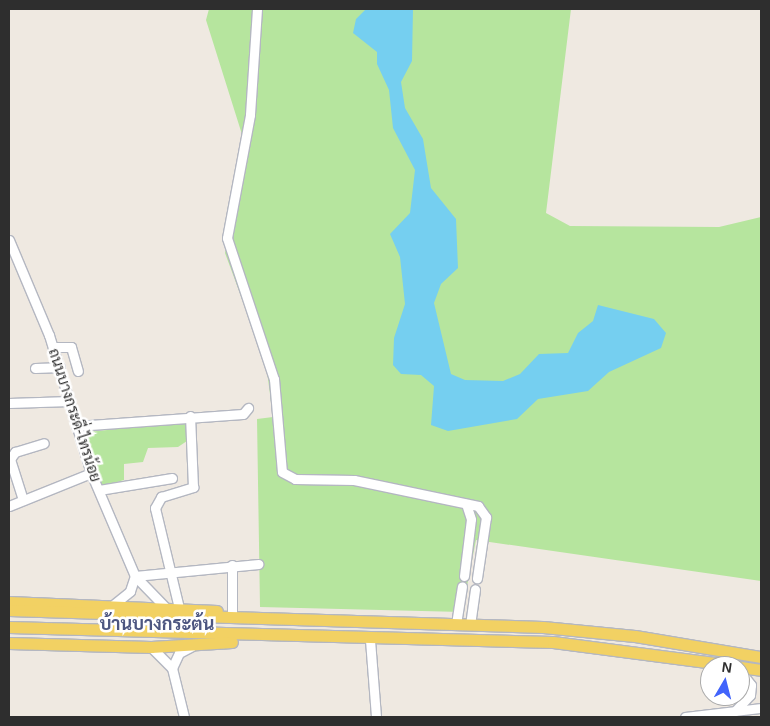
<!DOCTYPE html>
<meta charset="utf-8">
<style>
body{margin:0}
#map{position:relative;width:770px;height:726px;overflow:hidden;background:#efe9e1;font-family:Helvetica,Sarabun,sans-serif}
div>[style]{position:absolute}
.green>*{inset:0;background:#b6e59e}
.water>*{inset:0;background:#75cff0}
.roads{filter:drop-shadow(1px 0 #b4b7c1) drop-shadow(-1px 0 #b4b7c1) drop-shadow(0 1px #b4b7c1) drop-shadow(0 -1px #b4b7c1)}
.minor>*{height:9px;margin:-4.5px;padding:0 4.5px;transform-origin:4.5px;border-radius:4.5px;background:#fff}
.major>*{height:11px;margin:-5.5px;padding:0 5.5px;transform-origin:5.5px;border-radius:5.5px;background:#f2d163}
span{translate:-50% -50%;white-space:nowrap;text-align:center;line-height:1.15;-webkit-text-stroke:5px #fff;paint-order:stroke}
.street-label{font-size:15px;color:#2e2e2e}
.quarter-label{font-size:18px;color:#4d5680;font-weight:700}
.frame{position:absolute;inset:0;border:10px solid #2e2e2e;pointer-events:none}
.north{position:absolute;left:700px;top:656px;width:50px;height:50px;box-sizing:border-box;background:#fff;border:1px solid #ababab;border-radius:50%;rotate:8deg;font-size:14px;font-weight:700;line-height:20px;text-align:center;color:#2e2e2e}
.north::after{content:'';display:block;margin:auto;width:18px;height:22px;background:#4264fb;clip-path:polygon(50% 0,100% 100%,50% 72%,0 100%)}
</style>
<div id="map">
<div class="green">
<i style="clip-path:polygon(209px 9px,571px 9px,546px 213px,570px 226px,719px 227px,761px 217px,761px 581px,476px 540px,462px 612px,260px 607px,257px 419px,273px 417px,266px 364px,225px 253px,245px 144px,206px 20px)"></i>
<i style="clip-path:polygon(188px 421px,190px 439px,178px 447px,148px 448px,143px 462px,124px 464px,124px 480px,100px 487px,80px 433px)"></i>
</div>
<div class="water">
<i style="clip-path:polygon(366px 9px,413px 9px,412px 61px,401px 82px,405px 108px,423px 139px,431px 188px,456px 219px,458px 268px,441px 284px,434px 303px,451px 374px,465px 380px,503px 381px,520px 374px,539px 354px,568px 353px,578px 333px,593px 321px,598px 305px,654px 319px,666px 333px,661px 348px,609px 372px,588px 391px,538px 399px,517px 419px,448px 431px,431px 425px,434px 386px,421px 375px,401px 374px,393px 365px,394px 338px,405px 304px,400px 257px,390px 234px,410px 213px,415px 170px,393px 128px,389px 90px,377px 64px,377px 52px,353px 33px,356px 19px)"></i>
</div>
<div class="roads">
<div class="minor">
<i style="left:257px;top:9px;width:106px;rotate:93.8deg"></i>
<i style="left:250px;top:115px;width:125px;rotate:100.6deg"></i>
<i style="left:227px;top:238px;width:149px;rotate:71.6deg"></i>
<i style="left:274px;top:379px;width:93px;rotate:85.1deg"></i>
<i style="left:282px;top:472px;width:15px;rotate:28deg"></i>
<i style="left:295px;top:479px;width:59px;rotate:1deg"></i>
<i style="left:354px;top:480px;width:127px;rotate:11.8deg"></i>
<i style="left:478px;top:506px;width:14px;rotate:54deg"></i>
<i style="left:486px;top:517px;width:62px;rotate:98.4deg"></i>
<i style="left:9px;top:240px;width:103px;rotate:67.2deg"></i>
<i style="left:49px;top:335px;width:144px;rotate:73.1deg"></i>
<i style="left:91px;top:473px;width:112px;rotate:66.9deg"></i>
<i style="left:135px;top:576px;width:43px;rotate:45.9deg"></i>
<i style="left:53px;top:347px;width:18px"></i>
<i style="left:71px;top:347px;width:25px;rotate:74deg"></i>
<i style="left:35px;top:368px;width:25px;rotate:-2deg"></i>
<i style="left:9px;top:403px;width:61px;rotate:-1.9deg"></i>
<i style="left:76px;top:426px;width:167px;rotate:-4.1deg"></i>
<i style="left:243px;top:414px;width:8px;rotate:-50deg"></i>
<i style="left:99px;top:490px;width:74px;rotate:-9.3deg"></i>
<i style="left:23px;top:500px;width:43px;rotate:-107.6deg"></i>
<i style="left:10px;top:459px;width:9px;rotate:-54deg"></i>
<i style="left:15px;top:452px;width:30px;rotate:-17deg"></i>
<i style="left:9px;top:506px;width:88px;rotate:-21.9deg"></i>
<i style="left:135px;top:576px;width:124px;rotate:-5.6deg"></i>
<i style="left:464px;top:576px;width:57px;rotate:-83deg"></i>
<i style="left:471px;top:519px;width:16px;rotate:-108deg"></i>
<i style="left:113px;top:605px;width:22px;rotate:-39deg"></i>
<i style="left:130px;top:591px;width:16px;rotate:-72deg"></i>
<i style="left:179px;top:608px;width:103px;rotate:-103.5deg"></i>
<i style="left:155px;top:508px;width:13px;rotate:-61deg"></i>
<i style="left:161px;top:497px;width:34px;rotate:-17deg"></i>
<i style="left:193px;top:487px;width:71px;rotate:-92.4deg"></i>
<i style="left:232px;top:612px;width:47px;rotate:-90deg"></i>
<i style="left:456px;top:624px;width:38px;rotate:-81deg"></i>
<i style="left:470px;top:625px;width:36px;rotate:-82deg"></i>
<i style="left:370px;top:640px;width:77px;rotate:85.5deg"></i>
<i style="left:151px;top:647px;width:30px;rotate:45deg"></i>
<i style="left:172px;top:668px;width:50px;rotate:76.2deg"></i>
<i style="left:172px;top:668px;width:17px;rotate:-65deg"></i>
<i style="left:179px;top:653px;width:15px;rotate:-28deg"></i>
<i style="left:735px;top:711px;width:22px;rotate:-47deg"></i>
<i style="left:750px;top:695px;width:10px;rotate:-84deg"></i>
<i style="left:751px;top:685px;width:18px;rotate:-128deg"></i>
<i style="left:685px;top:717px;width:77px;rotate:-6.8deg"></i>
</div>
<div class="major">
<i style="left:9px;top:602px;width:208px;rotate:2.5deg"></i>
<i style="left:9px;top:610px;width:534px;rotate:1.82deg"></i>
<i style="left:543px;top:627px;width:92px;rotate:5.6deg"></i>
<i style="left:635px;top:636px;width:128px;rotate:9.5deg"></i>
<i style="left:9px;top:627px;width:544px;rotate:1.58deg"></i>
<i style="left:553px;top:642px;width:186px;rotate:7.4deg"></i>
<i style="left:9px;top:643px;width:142px;rotate:1.6deg"></i>
<i style="left:151px;top:647px;width:81px;rotate:-3.5deg"></i>
<i style="left:740px;top:667px;width:21px;rotate:8deg"></i>
</div>
</div>
<div class="street-label">
<span style="left:75px;top:415px;rotate:72deg">ถนนบางกระดี่-ไทรน้อย</span>
</div>
<div class="quarter-label">
<span style="left:157px;top:624px">บ้านบางกระต้น</span>
</div>
<div class="frame"></div>
<div class="north">N</div>
</div>
